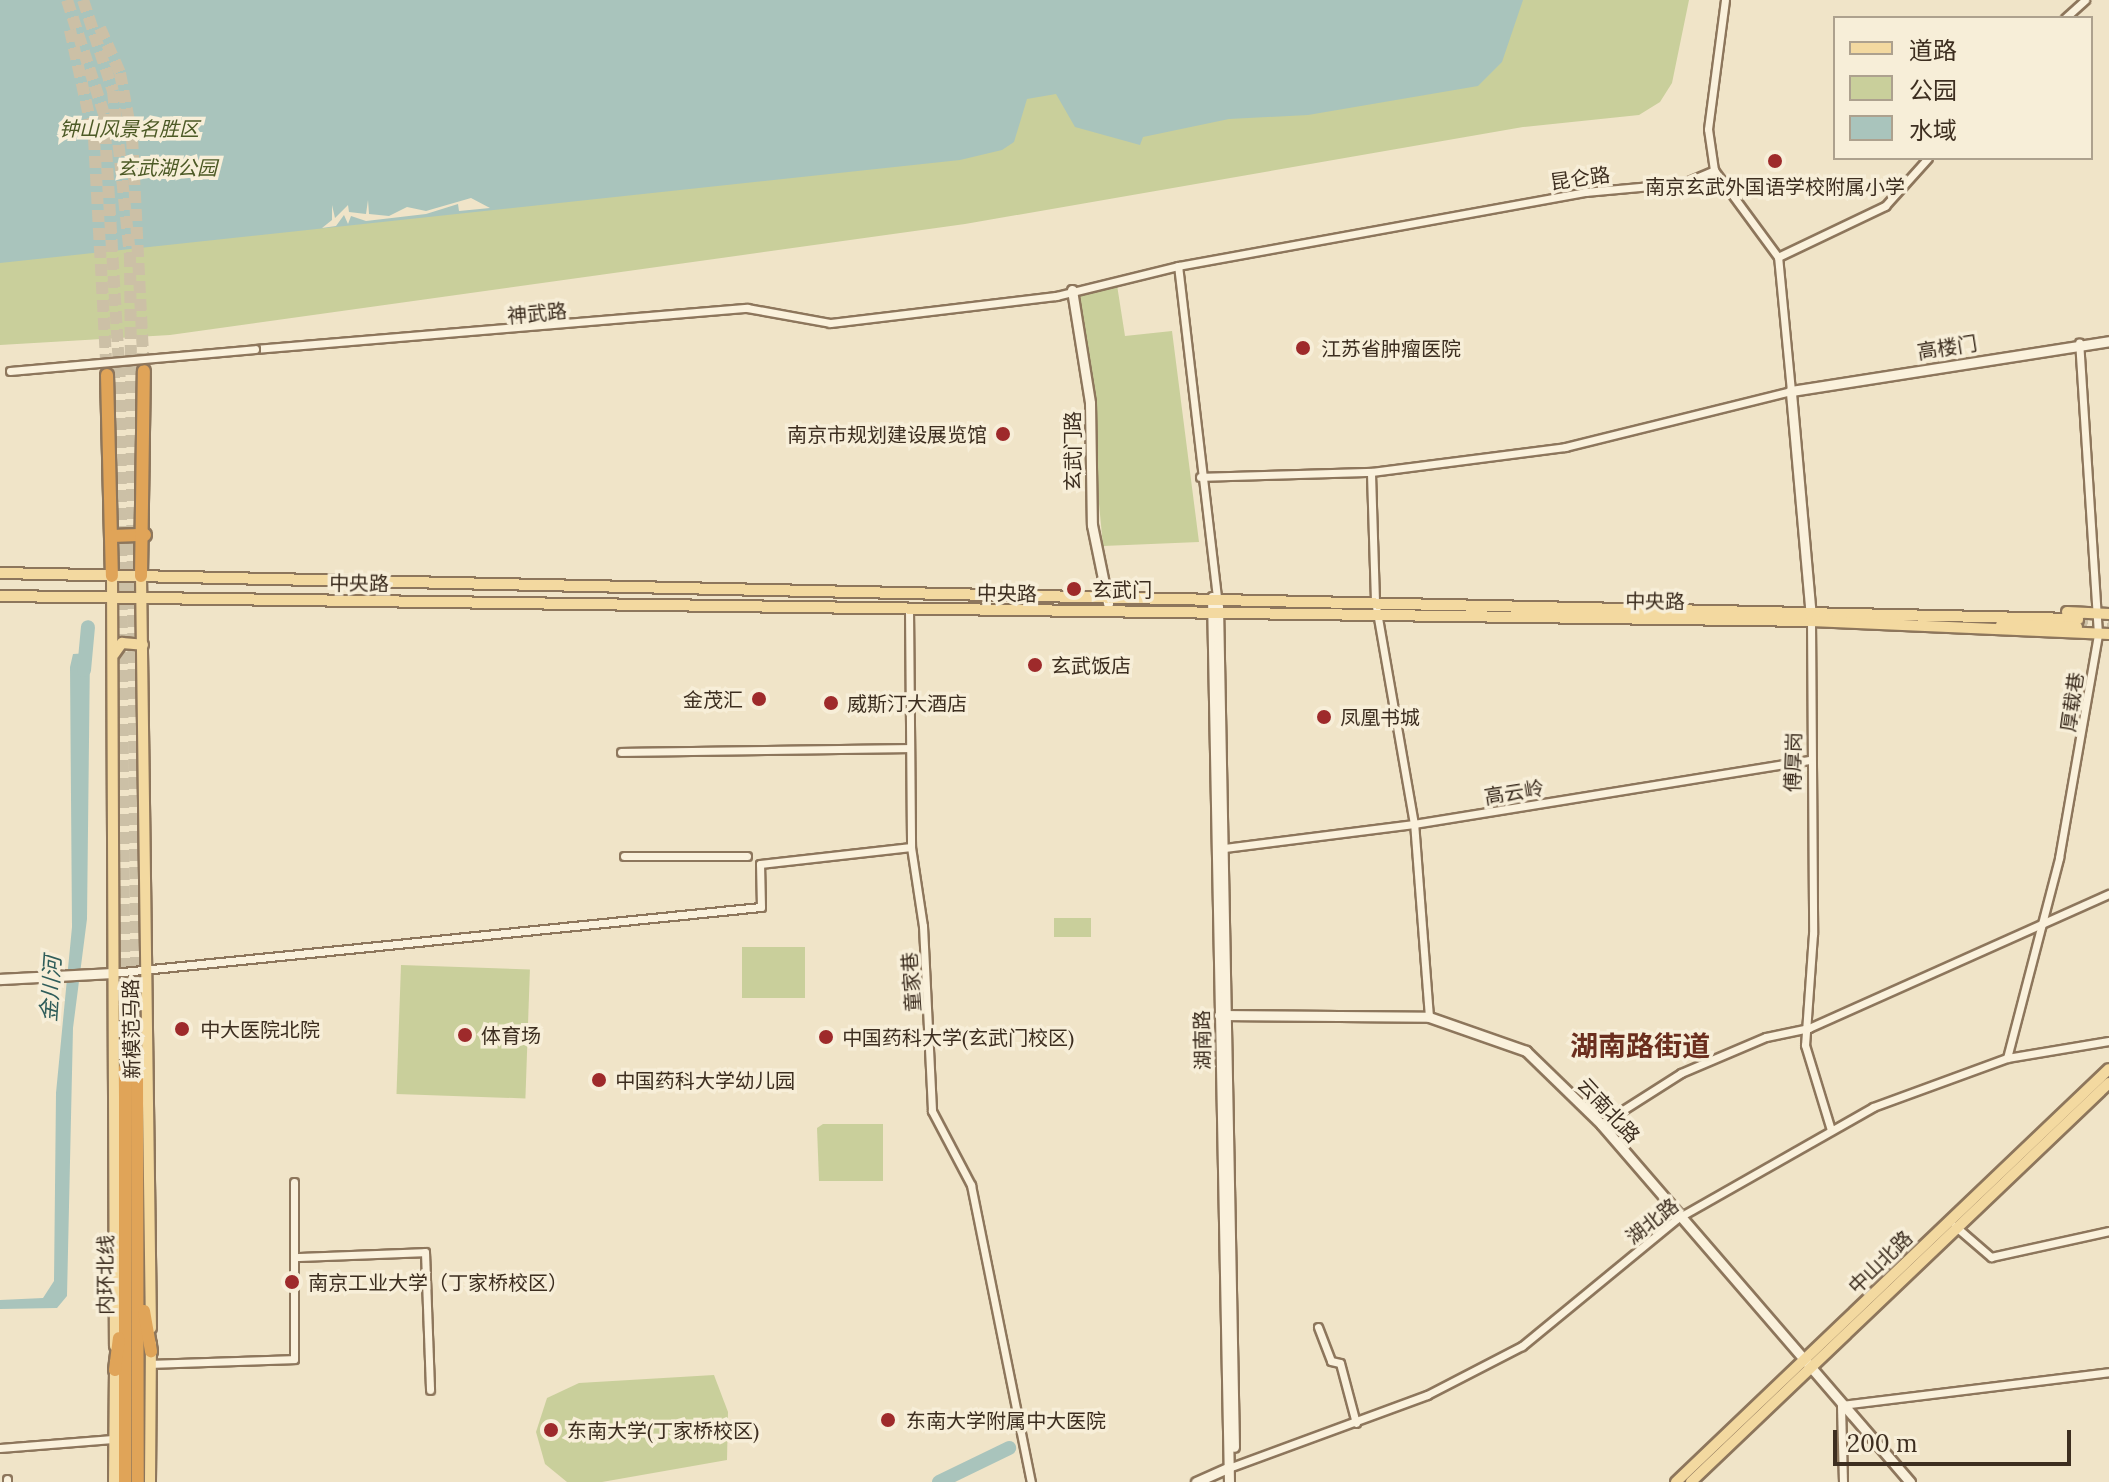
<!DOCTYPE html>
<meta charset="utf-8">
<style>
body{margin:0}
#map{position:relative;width:2109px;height:1482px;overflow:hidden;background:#f0e4c8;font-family:Lora,"Noto Sans SC",serif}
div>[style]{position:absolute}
.green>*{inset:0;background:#c9cf9b;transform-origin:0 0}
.water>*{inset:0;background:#a9c4bc}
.pier>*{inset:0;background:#f0e4c8}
.river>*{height:14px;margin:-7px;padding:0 7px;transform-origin:7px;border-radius:7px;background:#a9c4bc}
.primary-tunnel>*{height:10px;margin-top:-5px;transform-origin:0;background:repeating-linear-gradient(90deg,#ccc0a6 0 10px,transparent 0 15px)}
.highway-tunnel>*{height:12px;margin-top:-6px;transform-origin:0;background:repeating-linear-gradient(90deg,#ccc0a6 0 12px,transparent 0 18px)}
.roads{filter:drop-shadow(2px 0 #8d765c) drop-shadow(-2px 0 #8d765c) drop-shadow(0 2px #8d765c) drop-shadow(0 -2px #8d765c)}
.street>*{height:7px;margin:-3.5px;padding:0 3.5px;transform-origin:3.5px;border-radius:3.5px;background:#faf1dc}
.secondary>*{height:9px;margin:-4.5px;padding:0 4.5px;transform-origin:4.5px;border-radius:4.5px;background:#faf1dc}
.primary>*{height:10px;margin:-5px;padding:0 5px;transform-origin:5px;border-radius:5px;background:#f3d9a0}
.highway>*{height:12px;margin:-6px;padding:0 6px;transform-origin:6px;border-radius:6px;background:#e0a458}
.bridges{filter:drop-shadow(2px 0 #8d765c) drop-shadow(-2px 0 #8d765c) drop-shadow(0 2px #8d765c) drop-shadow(0 -2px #8d765c)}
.street-bridge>*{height:7px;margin:-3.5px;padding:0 3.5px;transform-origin:3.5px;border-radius:3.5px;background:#faf1dc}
.dots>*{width:22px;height:22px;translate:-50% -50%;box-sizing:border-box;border:4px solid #f7eed8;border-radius:50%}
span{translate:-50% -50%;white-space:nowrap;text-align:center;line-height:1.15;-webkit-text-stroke:7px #f7eed8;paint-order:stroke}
.park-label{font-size:20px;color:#4d5a26;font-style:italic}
.street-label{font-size:20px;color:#3d2e20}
.poi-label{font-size:20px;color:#3d2e20}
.left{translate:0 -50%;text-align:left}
.right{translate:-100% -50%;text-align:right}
.water-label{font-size:22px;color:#2f5d5a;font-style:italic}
.district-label{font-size:28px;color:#6b2e1e;font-weight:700}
.legend{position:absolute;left:1833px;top:16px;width:260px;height:144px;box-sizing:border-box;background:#f7eed8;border:2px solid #ada18e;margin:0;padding:10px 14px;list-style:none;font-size:24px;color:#3d2e20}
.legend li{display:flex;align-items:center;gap:16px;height:40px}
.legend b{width:40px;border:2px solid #ada18e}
.scale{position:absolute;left:1833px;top:1430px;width:238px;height:36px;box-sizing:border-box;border:4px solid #3d2e20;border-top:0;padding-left:10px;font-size:24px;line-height:28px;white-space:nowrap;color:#3d2e20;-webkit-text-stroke:6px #f7eed8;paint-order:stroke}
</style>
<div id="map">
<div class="green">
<i style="clip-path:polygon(0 0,1689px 0,1672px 83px,1660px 102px,1639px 115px,1523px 127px,965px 224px,170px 335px,0 345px)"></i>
<i style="clip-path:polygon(1117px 285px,1125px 336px,1172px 331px,1199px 542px,1103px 546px,1079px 293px)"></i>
<i style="left:1091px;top:918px;width:19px;height:37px;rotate:90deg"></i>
<i style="left:742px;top:947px;width:63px;height:51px"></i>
<i style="left:401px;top:965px;width:129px;height:129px;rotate:2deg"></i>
<i style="clip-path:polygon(823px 1124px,883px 1124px,883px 1181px,819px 1181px,817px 1128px)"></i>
<i style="clip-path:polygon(714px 1375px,728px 1412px,727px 1460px,602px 1482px,567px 1482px,545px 1464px,536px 1432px,547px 1398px,579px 1383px)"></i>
</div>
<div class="water">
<i style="clip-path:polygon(0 0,1523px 0,1502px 62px,1478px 86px,1308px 115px,1229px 119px,1143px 137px,1140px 145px,1075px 127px,1056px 94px,1027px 99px,1014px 142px,1002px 150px,960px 160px,0 263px)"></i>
<i style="clip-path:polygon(90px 653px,87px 919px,73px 1028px,67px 1296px,57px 1308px,0 1309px,0 1300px,43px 1298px,54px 1281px,56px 1093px,72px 927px,70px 667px,73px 654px)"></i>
</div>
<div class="pier">
<i style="clip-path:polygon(471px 198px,490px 208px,459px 211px,458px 204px,426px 214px,366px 221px,351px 216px,348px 224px,344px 215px,336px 226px,322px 228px,332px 220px,332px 205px,335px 218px,348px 205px,349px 212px,366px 214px,368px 200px,369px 214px,389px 216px,407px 207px,426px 211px)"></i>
</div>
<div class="river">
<i style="left:84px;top:670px;width:43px;rotate:-84.7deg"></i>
<i style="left:939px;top:1482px;width:78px;rotate:-25.9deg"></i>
</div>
<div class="primary-tunnel">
<i style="left:2078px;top:619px;width:31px;rotate:2deg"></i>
<i style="left:2077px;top:627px;width:32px;rotate:2deg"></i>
</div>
<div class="highway-tunnel">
<i style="left:67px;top:0;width:120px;rotate:72deg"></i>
<i style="left:104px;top:114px;width:268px;rotate:86.6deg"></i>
<i style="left:120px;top:382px;width:686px;rotate:89.58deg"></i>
<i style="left:83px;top:0;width:96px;rotate:71.8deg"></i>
<i style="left:113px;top:91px;width:165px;rotate:84.1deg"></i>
<i style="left:130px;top:255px;width:814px;rotate:89.51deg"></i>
<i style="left:100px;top:28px;width:49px;rotate:66deg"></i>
<i style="left:120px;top:73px;width:65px;rotate:79.4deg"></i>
<i style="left:132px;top:137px;width:234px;rotate:87.1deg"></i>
<i style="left:70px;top:30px;width:111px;rotate:77.5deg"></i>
<i style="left:94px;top:138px;width:237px;rotate:86.9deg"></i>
</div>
<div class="roads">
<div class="street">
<i style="left:2065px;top:18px;width:27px;rotate:-42deg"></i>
<i style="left:1778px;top:257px;width:119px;rotate:-25.5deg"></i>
<i style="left:1885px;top:206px;width:64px;rotate:-48.1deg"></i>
<i style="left:255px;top:349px;width:494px;rotate:-4.8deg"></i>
<i style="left:747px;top:308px;width:84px;rotate:10.2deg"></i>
<i style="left:830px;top:323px;width:228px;rotate:-6.8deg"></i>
<i style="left:1056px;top:296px;width:126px;rotate:-13.8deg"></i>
<i style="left:1200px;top:477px;width:171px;rotate:-1.7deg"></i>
<i style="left:1217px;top:597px;width:333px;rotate:-96.7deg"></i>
<i style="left:1178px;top:266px;width:414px;rotate:-10.3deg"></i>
<i style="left:1585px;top:192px;width:99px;rotate:-5.2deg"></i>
<i style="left:1684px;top:183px;width:33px;rotate:-23deg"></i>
<i style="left:909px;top:609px;width:238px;rotate:89.5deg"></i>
<i style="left:911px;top:847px;width:80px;rotate:81.4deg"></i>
<i style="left:923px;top:926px;width:185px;rotate:87.2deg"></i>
<i style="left:932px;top:1111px;width:84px;rotate:62.2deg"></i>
<i style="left:971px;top:1185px;width:303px;rotate:78.6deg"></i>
<i style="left:1811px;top:621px;width:313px;rotate:89.6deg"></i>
<i style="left:1813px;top:934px;width:111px;rotate:94.1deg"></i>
<i style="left:1805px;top:1045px;width:89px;rotate:73deg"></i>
<i style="left:621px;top:752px;width:289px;rotate:-0.8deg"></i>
<i style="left:1224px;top:848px;width:192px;rotate:-7.2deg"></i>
<i style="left:1414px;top:824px;width:400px;rotate:-9.2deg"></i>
<i style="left:624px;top:856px;width:123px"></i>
<i style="left:113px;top:973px;width:651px;rotate:-5.82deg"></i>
<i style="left:761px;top:907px;width:43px;rotate:-91.3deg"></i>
<i style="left:760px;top:864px;width:152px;rotate:-6.4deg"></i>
<i style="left:1429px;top:1017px;width:194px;rotate:-94.4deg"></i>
<i style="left:1414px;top:824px;width:226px;rotate:-99.9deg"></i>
<i style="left:1375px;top:601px;width:129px;rotate:-91.8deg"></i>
<i style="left:1371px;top:472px;width:196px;rotate:-7.3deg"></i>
<i style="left:1565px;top:447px;width:233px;rotate:-13.9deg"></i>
<i style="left:1791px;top:391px;width:135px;rotate:-95.5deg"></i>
<i style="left:1778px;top:257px;width:108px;rotate:-126.3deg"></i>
<i style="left:1714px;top:170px;width:41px;rotate:-98.3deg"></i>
<i style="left:1708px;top:129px;width:130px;rotate:-82.5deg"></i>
<i style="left:2007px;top:1058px;width:207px;rotate:-75.4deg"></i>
<i style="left:2059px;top:858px;width:227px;rotate:-80.1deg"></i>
<i style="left:2098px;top:634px;width:292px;rotate:-93.7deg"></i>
<i style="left:1601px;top:1124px;width:95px;rotate:-32.5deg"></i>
<i style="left:1681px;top:1073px;width:92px;rotate:-23deg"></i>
<i style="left:1766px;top:1037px;width:44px;rotate:-11.8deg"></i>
<i style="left:1809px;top:1028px;width:329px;rotate:-24.1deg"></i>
<i style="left:1955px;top:1226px;width:48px;rotate:40.7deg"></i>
<i style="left:1991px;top:1257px;width:121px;rotate:-12.4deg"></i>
<i style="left:296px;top:1257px;width:129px;rotate:-2.2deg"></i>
<i style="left:425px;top:1252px;width:138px;rotate:87.9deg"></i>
<i style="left:1318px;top:1327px;width:36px;rotate:69deg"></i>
<i style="left:1331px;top:1361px;width:9px;rotate:13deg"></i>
<i style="left:1340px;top:1363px;width:62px;rotate:75.1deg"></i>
<i style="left:151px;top:1364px;width:143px;rotate:-2deg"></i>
<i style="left:294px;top:1359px;width:177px;rotate:-90deg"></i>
<i style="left:0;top:1448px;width:113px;rotate:-4.6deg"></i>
<i style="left:1234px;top:1466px;width:206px;rotate:-20.2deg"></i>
<i style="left:1427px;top:1395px;width:107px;rotate:-27.3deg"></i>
<i style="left:1522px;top:1346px;width:202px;rotate:-39.4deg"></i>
<i style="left:1678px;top:1218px;width:224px;rotate:-29.6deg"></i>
<i style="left:1873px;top:1107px;width:143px;rotate:-20.1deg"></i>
<i style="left:2007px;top:1058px;width:103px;rotate:-9.5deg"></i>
<i style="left:7px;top:1479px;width:3px;rotate:90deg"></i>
<i style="left:1843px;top:1482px;width:77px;rotate:-91.5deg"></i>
<i style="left:1841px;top:1405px;width:270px;rotate:-7deg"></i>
</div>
<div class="secondary">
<i style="left:1072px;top:290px;width:114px;rotate:80.9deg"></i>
<i style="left:1090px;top:403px;width:122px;rotate:89.1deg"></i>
<i style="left:1092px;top:525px;width:80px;rotate:78.4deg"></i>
<i style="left:1212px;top:597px;width:885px;rotate:88.9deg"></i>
<i style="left:1218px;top:606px;width:841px;rotate:88.91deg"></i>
<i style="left:1811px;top:617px;width:227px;rotate:-95.1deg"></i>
<i style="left:1791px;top:391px;width:322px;rotate:-8.9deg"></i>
<i style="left:0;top:979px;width:113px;rotate:-3deg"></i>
<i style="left:1219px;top:1015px;width:210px;rotate:0.5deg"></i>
<i style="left:1429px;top:1017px;width:103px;rotate:19.3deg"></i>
<i style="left:1526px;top:1051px;width:105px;rotate:44.2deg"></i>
<i style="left:1601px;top:1124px;width:473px;rotate:49.2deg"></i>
<i style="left:1196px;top:1482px;width:37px;rotate:-24deg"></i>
</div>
<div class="primary">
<i style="left:0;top:573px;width:2079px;rotate:1.27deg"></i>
<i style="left:112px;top:576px;width:770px;rotate:89.78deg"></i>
<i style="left:141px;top:576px;width:752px;rotate:89.24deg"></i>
<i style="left:0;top:596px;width:1811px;rotate:0.79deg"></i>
<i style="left:1811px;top:621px;width:298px;rotate:2.5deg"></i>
<i style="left:2067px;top:612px;width:42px;rotate:2.7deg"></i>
<i style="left:2001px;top:625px;width:76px;rotate:1.5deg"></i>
<i style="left:114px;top:654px;width:14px;rotate:-54deg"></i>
<i style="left:122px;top:643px;width:21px;rotate:5deg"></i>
<i style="left:114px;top:1482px;width:120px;rotate:-89.5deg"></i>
<i style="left:150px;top:1482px;width:138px;rotate:-89.6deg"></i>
<i style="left:1676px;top:1482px;width:598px;rotate:-43.65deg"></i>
<i style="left:1691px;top:1482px;width:578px;rotate:-43.67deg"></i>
</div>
<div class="highway">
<i style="left:107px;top:375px;width:201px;rotate:88.6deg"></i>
<i style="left:112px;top:536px;width:33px;rotate:-2deg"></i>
<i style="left:141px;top:576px;width:205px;rotate:-89.2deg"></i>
<i style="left:125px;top:1068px;width:414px;rotate:90deg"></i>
<i style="left:137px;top:1069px;width:413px;rotate:89.9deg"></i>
<i style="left:144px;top:1311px;width:41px;rotate:80.1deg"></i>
<i style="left:115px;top:1370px;width:32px;rotate:-83deg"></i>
</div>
</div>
<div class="bridges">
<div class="street-bridge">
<i style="left:10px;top:371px;width:246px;rotate:-5.1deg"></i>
</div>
</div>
<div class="dots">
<i style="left:1775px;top:161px;background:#9e2a2b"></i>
<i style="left:1303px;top:348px;background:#9e2a2b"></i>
<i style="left:1003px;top:434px;background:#9e2a2b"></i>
<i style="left:1074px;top:589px;background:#9e2a2b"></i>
<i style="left:1035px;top:665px;background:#9e2a2b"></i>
<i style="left:759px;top:699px;background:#9e2a2b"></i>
<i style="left:831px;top:703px;background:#9e2a2b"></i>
<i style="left:1324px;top:717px;background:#9e2a2b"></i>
<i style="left:182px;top:1029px;background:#9e2a2b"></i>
<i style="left:465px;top:1035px;background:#9e2a2b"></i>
<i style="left:826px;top:1037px;background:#9e2a2b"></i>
<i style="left:599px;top:1080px;background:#9e2a2b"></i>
<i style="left:292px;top:1282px;background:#9e2a2b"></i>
<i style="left:888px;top:1420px;background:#9e2a2b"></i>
<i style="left:551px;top:1430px;background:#9e2a2b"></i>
</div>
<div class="park-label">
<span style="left:129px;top:128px">钟山风景名胜区</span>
<span style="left:167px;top:167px">玄武湖公园</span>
</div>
<div class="street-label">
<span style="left:1580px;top:178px;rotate:-8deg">昆仑路</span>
<span style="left:537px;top:313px;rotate:-5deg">神武路</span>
<span style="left:1947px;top:347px;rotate:-9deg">高楼门</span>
<span style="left:1072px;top:451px;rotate:-90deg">玄武门路</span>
<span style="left:359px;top:583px;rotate:1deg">中央路</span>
<span style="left:1007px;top:593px;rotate:1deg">中央路</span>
<span style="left:1655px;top:601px;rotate:1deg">中央路</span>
<span style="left:2072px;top:702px;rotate:-82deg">厚载巷</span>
<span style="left:1793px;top:762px;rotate:-88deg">傅厚岗</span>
<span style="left:1514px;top:792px;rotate:-9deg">高云岭</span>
<span style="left:911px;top:982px;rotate:-94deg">童家巷</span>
<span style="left:131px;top:1029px;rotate:-91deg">新模范马路</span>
<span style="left:1202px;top:1040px;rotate:-91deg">湖南路</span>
<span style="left:1609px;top:1110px;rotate:47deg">云南北路</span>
<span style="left:1652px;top:1221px;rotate:-38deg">湖北路</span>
<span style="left:1880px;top:1262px;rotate:-44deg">中山北路</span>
<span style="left:105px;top:1275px;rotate:-90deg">内环北线</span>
</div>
<div class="poi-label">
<span style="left:1775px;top:186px">南京玄武外国语学校附属小学</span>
<span class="left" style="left:1321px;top:348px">江苏省肿瘤医院</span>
<span class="right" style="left:987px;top:434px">南京市规划建设展览馆</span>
<span class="left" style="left:1092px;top:589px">玄武门</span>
<span class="left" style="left:1051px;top:665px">玄武饭店</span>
<span class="right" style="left:743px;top:699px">金茂汇</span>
<span class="left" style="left:847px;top:703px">威斯汀大酒店</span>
<span class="left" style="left:1340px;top:717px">凤凰书城</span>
<span class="left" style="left:200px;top:1029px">中大医院北院</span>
<span class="left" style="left:481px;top:1035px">体育场</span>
<span class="left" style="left:842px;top:1037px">中国药科大学(玄武门校区)</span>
<span class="left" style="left:615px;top:1080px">中国药科大学幼儿园</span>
<span class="left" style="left:308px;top:1282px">南京工业大学（丁家桥校区）</span>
<span class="left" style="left:906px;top:1420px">东南大学附属中大医院</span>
<span class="left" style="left:567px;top:1430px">东南大学(丁家桥校区)</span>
</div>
<div class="water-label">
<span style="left:51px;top:989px;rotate:-86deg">金川河</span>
</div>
<div class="district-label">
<span style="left:1640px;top:1046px">湖南路街道</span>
</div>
<ul class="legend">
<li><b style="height:10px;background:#f3d9a0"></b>道路</li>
<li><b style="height:22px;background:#c9cf9b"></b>公园</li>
<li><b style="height:22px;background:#a9c4bc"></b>水域</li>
</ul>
<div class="scale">200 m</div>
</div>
